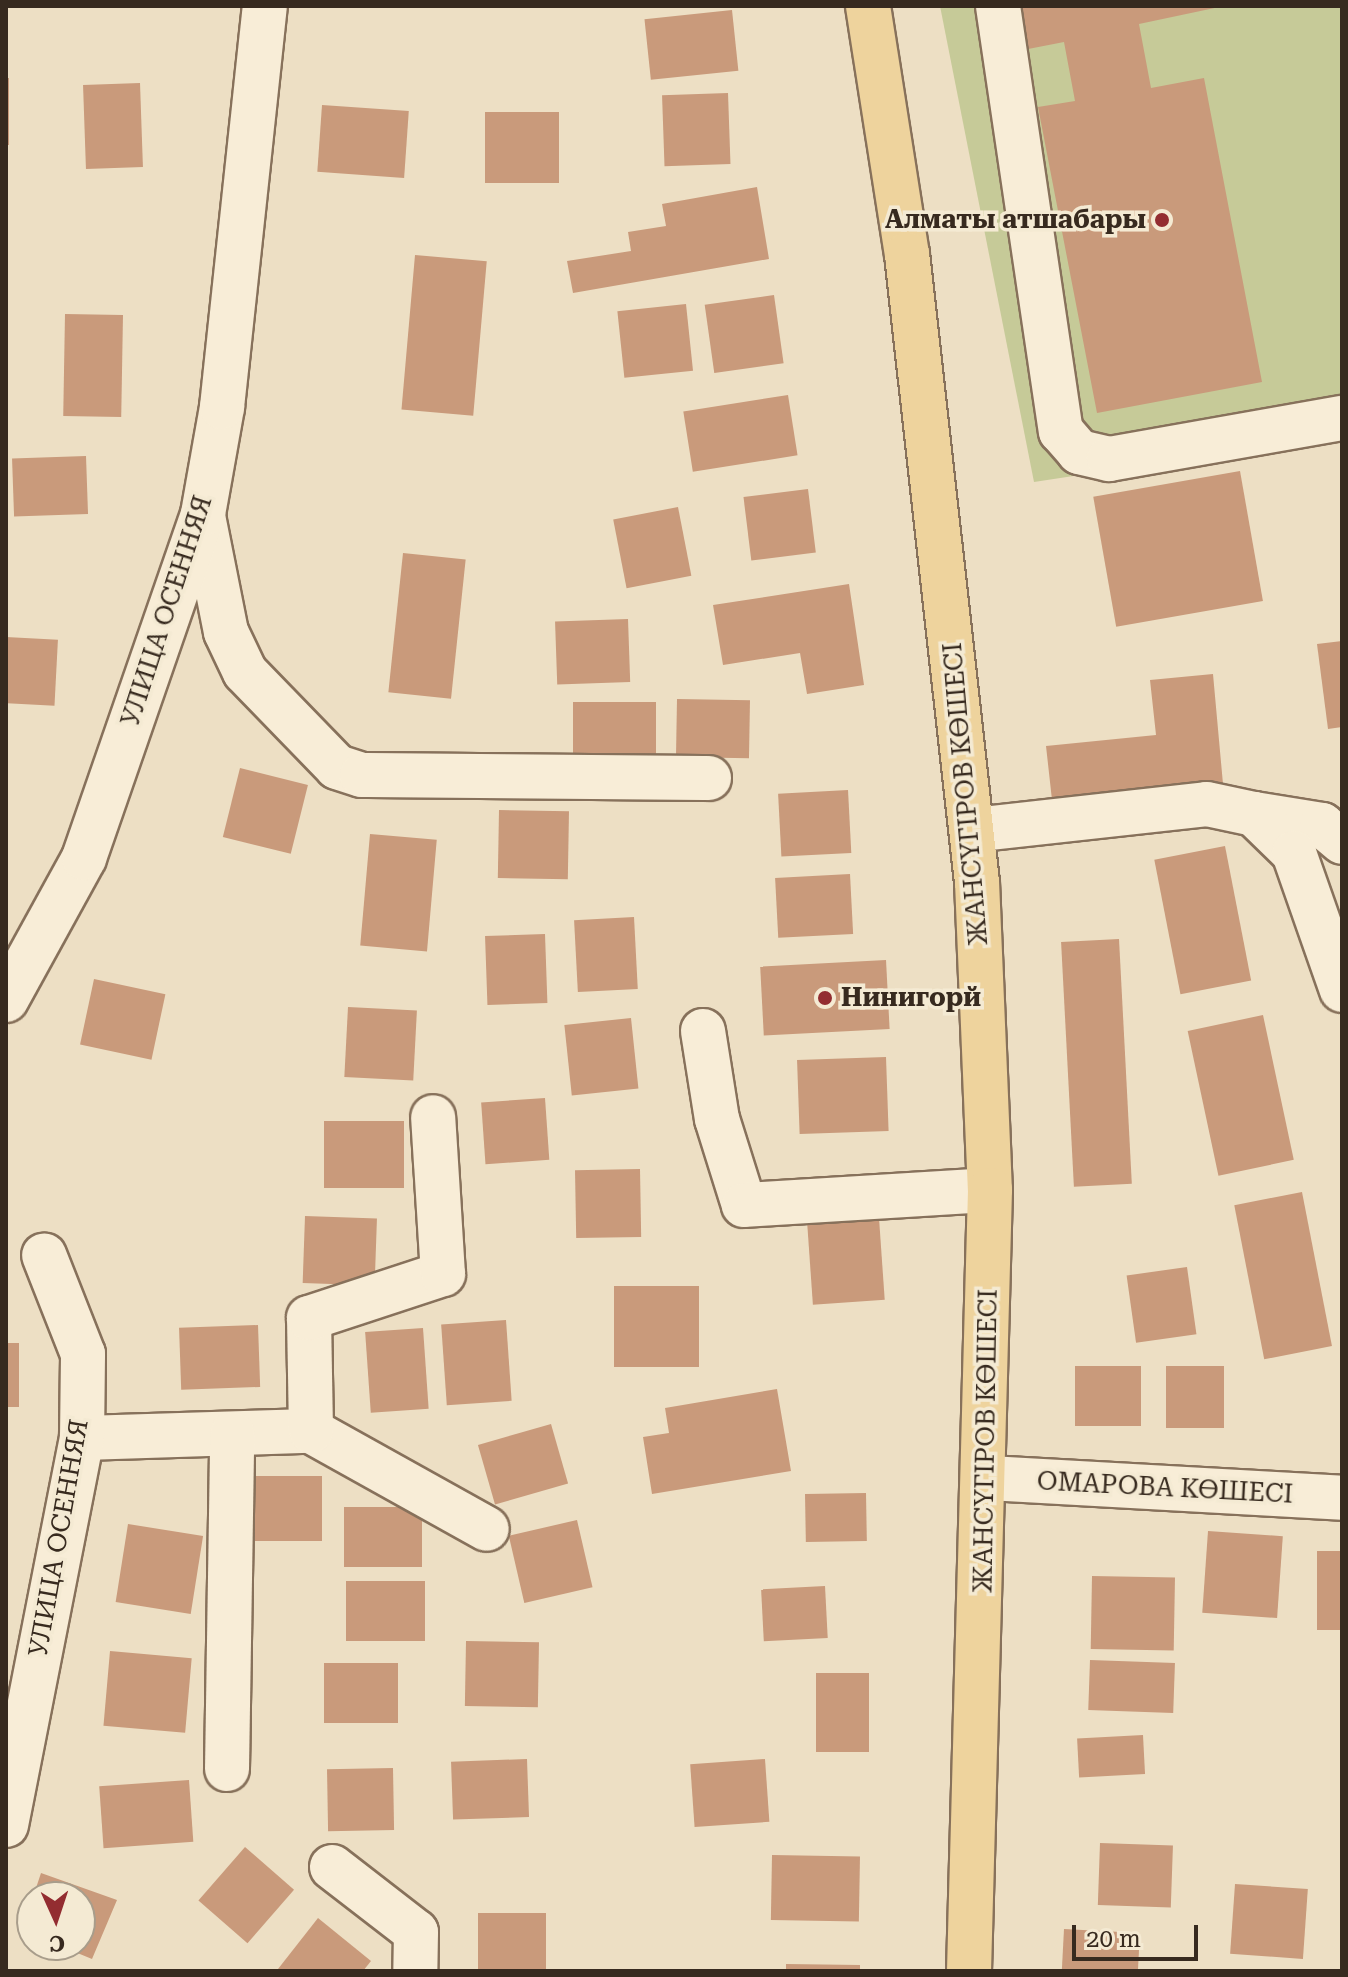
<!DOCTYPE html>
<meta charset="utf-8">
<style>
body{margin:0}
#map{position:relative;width:1348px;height:1977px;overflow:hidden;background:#eddfc4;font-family:"Roboto Serif",serif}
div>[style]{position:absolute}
.green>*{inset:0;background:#c6ca98}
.building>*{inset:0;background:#c99a7b;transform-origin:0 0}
.roads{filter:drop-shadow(2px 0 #87715b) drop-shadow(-2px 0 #87715b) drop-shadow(0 2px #87715b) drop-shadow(0 -2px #87715b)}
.minor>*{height:44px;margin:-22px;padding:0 22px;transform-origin:22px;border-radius:22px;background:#f8edd7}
.major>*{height:44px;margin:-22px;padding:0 22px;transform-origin:22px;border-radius:22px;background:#eed39d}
.dots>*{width:22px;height:22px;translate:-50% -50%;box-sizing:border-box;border:4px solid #f4ead3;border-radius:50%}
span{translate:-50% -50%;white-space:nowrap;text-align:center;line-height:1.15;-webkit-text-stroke:7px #f4ead3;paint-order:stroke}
.poi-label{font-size:26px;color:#372a1f;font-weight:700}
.right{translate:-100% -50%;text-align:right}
.left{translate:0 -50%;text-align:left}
.street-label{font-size:26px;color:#372a1f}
.frame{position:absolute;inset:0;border:8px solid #372a1f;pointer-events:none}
.north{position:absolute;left:16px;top:1881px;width:80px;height:80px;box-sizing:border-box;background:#f4ead3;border:2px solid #a89d8b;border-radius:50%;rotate:177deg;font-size:22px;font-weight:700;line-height:32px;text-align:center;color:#372a1f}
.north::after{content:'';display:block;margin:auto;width:28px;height:36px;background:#932d31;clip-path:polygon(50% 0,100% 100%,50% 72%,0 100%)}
.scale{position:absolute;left:1072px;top:1925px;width:126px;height:36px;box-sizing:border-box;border:4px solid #372a1f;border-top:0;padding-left:10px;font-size:24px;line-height:28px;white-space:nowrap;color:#372a1f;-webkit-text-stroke:6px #f4ead3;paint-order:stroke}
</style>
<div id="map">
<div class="green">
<i style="clip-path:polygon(940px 6px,1342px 6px,1342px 435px,1034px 482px)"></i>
</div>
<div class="building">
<i style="clip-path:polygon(1014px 6px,1224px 6px,1139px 24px,1151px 88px,1204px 78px,1262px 382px,1097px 413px,1038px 107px,1075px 101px,1064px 42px,1023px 50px)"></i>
<i style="left:732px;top:10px;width:61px;height:88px;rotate:84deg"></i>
<i style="left:6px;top:78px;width:3px;height:67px"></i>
<i style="left:140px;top:83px;width:84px;height:57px;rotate:88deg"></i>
<i style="left:728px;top:93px;width:71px;height:66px;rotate:88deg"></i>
<i style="left:322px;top:105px;width:87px;height:67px;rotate:4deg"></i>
<i style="left:485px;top:112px;width:74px;height:71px"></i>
<i style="clip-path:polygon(757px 187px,769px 259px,573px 293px,567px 261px,631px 251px,628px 232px,666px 226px,662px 204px)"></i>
<i style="left:415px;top:255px;width:72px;height:155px;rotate:5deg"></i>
<i style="left:774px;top:295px;width:69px;height:70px;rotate:82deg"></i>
<i style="left:686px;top:304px;width:67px;height:69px;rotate:84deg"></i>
<i style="left:65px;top:314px;width:58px;height:102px;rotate:1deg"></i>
<i style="left:788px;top:395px;width:61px;height:106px;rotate:81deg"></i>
<i style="left:86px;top:456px;width:58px;height:74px;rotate:88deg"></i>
<i style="left:1240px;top:471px;width:132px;height:149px;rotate:80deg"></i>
<i style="left:808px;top:489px;width:64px;height:65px;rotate:83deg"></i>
<i style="left:678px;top:507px;width:70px;height:66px;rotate:79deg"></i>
<i style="left:403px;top:553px;width:63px;height:140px;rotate:6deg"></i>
<i style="clip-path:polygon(849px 584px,864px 685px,807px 694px,800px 653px,723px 665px,713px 605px)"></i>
<i style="left:628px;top:619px;width:63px;height:73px;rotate:88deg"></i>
<i style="left:6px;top:637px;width:52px;height:66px;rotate:3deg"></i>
<i style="clip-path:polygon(1342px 641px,1342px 727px,1328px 729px,1317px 644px)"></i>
<i style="clip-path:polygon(1213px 674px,1223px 784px,1052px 800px,1046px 746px,1156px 735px,1150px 680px)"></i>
<i style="left:677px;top:699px;width:73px;height:58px;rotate:1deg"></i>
<i style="left:573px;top:702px;width:83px;height:54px"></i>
<i style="left:240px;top:768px;width:70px;height:71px;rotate:14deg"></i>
<i style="left:848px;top:790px;width:63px;height:70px;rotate:87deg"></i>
<i style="left:499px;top:810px;width:70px;height:68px;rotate:1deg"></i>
<i style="left:370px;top:834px;width:67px;height:112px;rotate:5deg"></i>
<i style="left:1225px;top:846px;width:137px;height:72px;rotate:79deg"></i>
<i style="left:850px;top:874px;width:60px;height:75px;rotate:87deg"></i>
<i style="left:634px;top:917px;width:72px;height:60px;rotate:87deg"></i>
<i style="left:545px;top:934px;width:69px;height:60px;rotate:88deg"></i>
<i style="left:1119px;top:939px;width:245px;height:58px;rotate:87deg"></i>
<i style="left:886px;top:960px;width:69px;height:126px;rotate:87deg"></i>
<i style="left:94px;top:979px;width:73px;height:67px;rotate:12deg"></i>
<i style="left:348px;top:1007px;width:69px;height:70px;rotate:3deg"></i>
<i style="left:1263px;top:1015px;width:148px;height:77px;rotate:78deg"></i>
<i style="left:631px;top:1018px;width:71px;height:67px;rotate:84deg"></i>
<i style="left:886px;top:1057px;width:74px;height:89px;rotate:88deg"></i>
<i style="left:545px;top:1098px;width:62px;height:64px;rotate:86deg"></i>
<i style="left:404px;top:1121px;width:67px;height:80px;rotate:90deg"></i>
<i style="left:640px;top:1169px;width:68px;height:65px;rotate:89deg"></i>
<i style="left:1302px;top:1192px;width:157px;height:69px;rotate:79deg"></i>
<i style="left:305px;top:1216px;width:72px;height:67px;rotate:2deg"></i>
<i style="left:879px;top:1218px;width:82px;height:72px;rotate:86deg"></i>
<i style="left:1187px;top:1267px;width:68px;height:61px;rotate:82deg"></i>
<i style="left:614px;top:1286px;width:85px;height:81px"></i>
<i style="left:506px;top:1320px;width:81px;height:65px;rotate:86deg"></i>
<i style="left:258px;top:1325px;width:62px;height:79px;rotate:88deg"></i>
<i style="left:423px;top:1328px;width:81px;height:58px;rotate:86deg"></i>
<i style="left:6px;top:1343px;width:13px;height:64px"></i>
<i style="left:1075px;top:1366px;width:66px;height:60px"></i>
<i style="left:1166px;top:1366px;width:58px;height:62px"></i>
<i style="clip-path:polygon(777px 1389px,791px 1471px,652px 1494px,643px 1437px,669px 1433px,665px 1408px)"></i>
<i style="left:551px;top:1424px;width:62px;height:76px;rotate:74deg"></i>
<i style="left:255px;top:1476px;width:67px;height:65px"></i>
<i style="left:866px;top:1493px;width:48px;height:61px;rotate:89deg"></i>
<i style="left:344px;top:1507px;width:78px;height:60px"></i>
<i style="left:577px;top:1520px;width:69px;height:70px;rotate:77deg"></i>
<i style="left:128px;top:1524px;width:76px;height:79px;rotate:9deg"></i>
<i style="left:1208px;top:1531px;width:75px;height:82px;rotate:4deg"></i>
<i style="left:1317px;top:1551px;width:25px;height:79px"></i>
<i style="left:1092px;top:1576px;width:83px;height:73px;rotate:1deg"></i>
<i style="left:346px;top:1581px;width:79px;height:60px"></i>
<i style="left:825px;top:1586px;width:52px;height:64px;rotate:87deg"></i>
<i style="left:466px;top:1641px;width:73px;height:65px;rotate:1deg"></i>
<i style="left:110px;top:1651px;width:82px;height:75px;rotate:5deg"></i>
<i style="left:1090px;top:1660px;width:85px;height:50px;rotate:2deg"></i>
<i style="left:324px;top:1663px;width:74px;height:60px"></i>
<i style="left:816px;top:1673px;width:53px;height:79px"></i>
<i style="left:1143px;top:1735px;width:39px;height:66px;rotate:87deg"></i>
<i style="left:527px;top:1759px;width:58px;height:76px;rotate:88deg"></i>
<i style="left:765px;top:1759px;width:63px;height:75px;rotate:86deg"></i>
<i style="left:393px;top:1768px;width:62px;height:66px;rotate:89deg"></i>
<i style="left:189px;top:1780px;width:62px;height:90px;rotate:86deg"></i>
<i style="left:1100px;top:1843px;width:73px;height:62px;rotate:2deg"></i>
<i style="left:245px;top:1847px;width:65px;height:71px;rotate:41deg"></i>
<i style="left:772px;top:1855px;width:88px;height:65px;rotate:1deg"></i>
<i style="clip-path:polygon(41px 1873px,117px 1900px,92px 1959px,58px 1945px,80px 1945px,80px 1897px,33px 1897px)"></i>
<i style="left:1235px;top:1884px;width:73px;height:70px;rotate:4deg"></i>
<i style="clip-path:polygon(32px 1902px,32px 1935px,22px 1931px)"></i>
<i style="left:478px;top:1913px;width:68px;height:58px"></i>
<i style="clip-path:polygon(318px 1918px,371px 1961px,363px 1971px,278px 1969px)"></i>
<i style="left:1064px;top:1929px;width:76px;height:42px;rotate:3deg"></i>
<i style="clip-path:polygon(786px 1964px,860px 1965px,860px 1971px,786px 1971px)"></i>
</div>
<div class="roads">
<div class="minor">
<i style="left:998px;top:6px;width:430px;rotate:81.6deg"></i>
<i style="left:1061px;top:431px;width:28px;rotate:49deg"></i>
<i style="left:1079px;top:452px;width:31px;rotate:13deg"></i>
<i style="left:1109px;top:459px;width:237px;rotate:-10deg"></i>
<i style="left:203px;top:516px;width:118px;rotate:78.8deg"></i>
<i style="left:226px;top:632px;width:44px;rotate:64.6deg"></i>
<i style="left:245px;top:672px;width:132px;rotate:45.9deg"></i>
<i style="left:337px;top:767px;width:26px;rotate:18deg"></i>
<i style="left:362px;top:775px;width:347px;rotate:0.5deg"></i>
<i style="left:1254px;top:814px;width:69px;rotate:9.2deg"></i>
<i style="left:1322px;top:825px;width:26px;rotate:40deg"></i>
<i style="left:973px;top:830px;width:235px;rotate:-6.3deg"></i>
<i style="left:1207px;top:804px;width:48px;rotate:12deg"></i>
<i style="left:1254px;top:814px;width:56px;rotate:44.3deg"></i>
<i style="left:1294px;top:853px;width:145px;rotate:70.7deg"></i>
<i style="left:6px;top:1000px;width:162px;rotate:-61.2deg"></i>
<i style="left:84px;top:858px;width:364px;rotate:-70.9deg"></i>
<i style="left:203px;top:514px;width:109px;rotate:-79.9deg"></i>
<i style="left:222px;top:407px;width:402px;rotate:-83.9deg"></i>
<i style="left:703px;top:1031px;width:89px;rotate:81deg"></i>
<i style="left:717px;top:1119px;width:90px;rotate:72.6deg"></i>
<i style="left:744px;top:1205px;width:246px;rotate:-3.5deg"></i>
<i style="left:311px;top:1431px;width:201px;rotate:29.1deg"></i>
<i style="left:82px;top:1438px;width:229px;rotate:-1.8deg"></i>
<i style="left:311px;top:1431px;width:113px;rotate:-91deg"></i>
<i style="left:309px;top:1318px;width:141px;rotate:-18.2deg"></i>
<i style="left:443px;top:1274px;width:157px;rotate:-93.6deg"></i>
<i style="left:988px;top:1478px;width:355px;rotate:3.2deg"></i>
<i style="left:227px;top:1769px;width:335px;rotate:-89.1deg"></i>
<i style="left:6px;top:1825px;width:394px;rotate:-78.9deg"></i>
<i style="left:82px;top:1438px;width:84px;rotate:-89.3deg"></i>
<i style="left:83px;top:1354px;width:106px;rotate:-111.5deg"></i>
<i style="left:332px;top:1867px;width:106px;rotate:37.7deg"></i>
<i style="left:416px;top:1932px;width:39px;rotate:91deg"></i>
</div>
<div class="major">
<i style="left:868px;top:6px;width:251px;rotate:81.1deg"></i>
<i style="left:907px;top:254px;width:632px;rotate:83.64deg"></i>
<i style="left:977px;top:882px;width:308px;rotate:87.6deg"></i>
<i style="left:990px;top:1190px;width:781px;rotate:91.54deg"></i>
</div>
</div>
<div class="dots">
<i style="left:1162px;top:220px;background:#932d31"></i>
<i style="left:825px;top:998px;background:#932d31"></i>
</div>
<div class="poi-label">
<span class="right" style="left:1146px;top:220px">Алматы атшабары</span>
<span class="left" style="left:841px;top:998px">Нинигорй</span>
</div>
<div class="street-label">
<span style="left:167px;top:611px;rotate:-72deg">УЛИЦА ОСЕННЯЯ</span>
<span style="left:966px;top:794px;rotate:-95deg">ЖАНСҮГІРОВ КӨШЕСІ</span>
<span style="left:986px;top:1441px;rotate:-89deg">ЖАНСҮГІРОВ КӨШЕСІ</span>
<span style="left:1165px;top:1488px;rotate:3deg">ОМАРОВА КӨШЕСІ</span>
<span style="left:59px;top:1538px;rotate:-80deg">УЛИЦА ОСЕННЯЯ</span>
</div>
<div class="frame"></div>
<div class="north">С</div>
<div class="scale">20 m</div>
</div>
